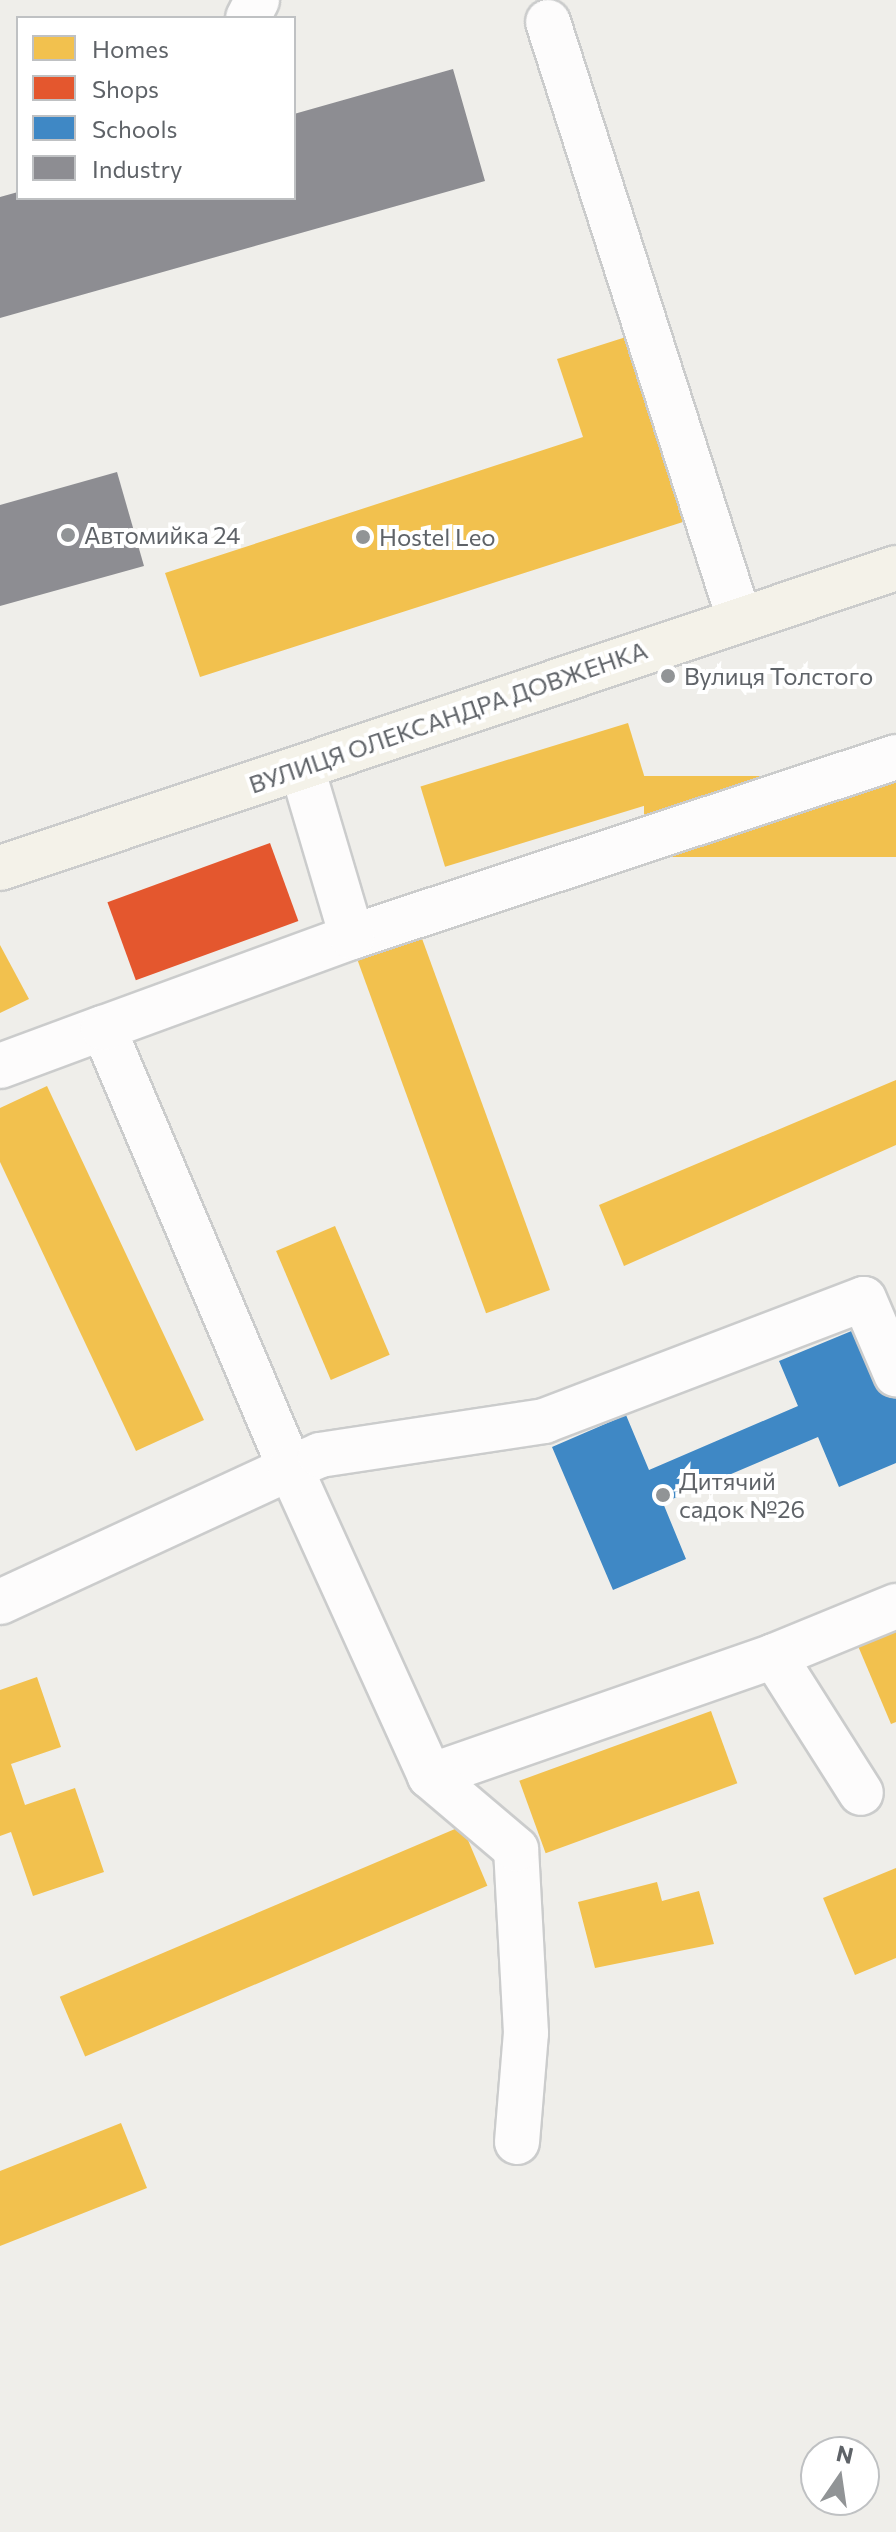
<!DOCTYPE html>
<meta charset="utf-8">
<style>
body{margin:0}
#map{position:relative;width:896px;height:2532px;overflow:hidden;background:#efeeea;font-family:Commissioner,sans-serif}
div>[style]{position:absolute}
.homes>*{inset:0;background:#f2c14e;transform-origin:0 0}
.shops>*{inset:0;background:#e4572e;transform-origin:0 0}
.schools>*{inset:0;background:#3f88c5}
.industry>*{inset:0;background:#8d8d92}
.roads{filter:drop-shadow(2px 0 #cbcccc) drop-shadow(-2px 0 #cbcccc) drop-shadow(0 2px #cbcccc) drop-shadow(0 -2px #cbcccc)}
.minor>*{height:44px;margin:-22px;padding:0 22px;transform-origin:22px;border-radius:22px;background:#fdfcfc}
.major>*{height:44px;margin:-22px;padding:0 22px;transform-origin:22px;border-radius:22px;background:#f4f2e9}
.dots>*{width:22px;height:22px;translate:-50% -50%;box-sizing:border-box;border:4px solid #fff;border-radius:50%}
span{translate:-50% -50%;white-space:nowrap;text-align:center;line-height:1.15;-webkit-text-stroke:8px #fff;paint-order:stroke}
.poi-label{font-size:24px;color:#5f6368}
.left{translate:0 -50%;text-align:left}
.street-label{font-size:24px;color:#5f6368}
.legend{position:absolute;left:16px;top:16px;width:280px;height:184px;box-sizing:border-box;background:#fff;border:2px solid #bfc1c3;margin:0;padding:10px 14px;list-style:none;font-size:24px;color:#5f6368}
.legend li{display:flex;align-items:center;gap:16px;height:40px}
.legend b{width:40px;border:2px solid #bfc1c3}
.north{position:absolute;left:800px;top:2436px;width:80px;height:80px;box-sizing:border-box;background:#fff;border:2px solid #bfc1c3;border-radius:50%;rotate:13deg;font-size:22px;font-weight:700;line-height:32px;text-align:center;color:#5f6368}
.north::after{content:'';display:block;margin:auto;width:28px;height:36px;background:#919496;clip-path:polygon(50% 0,100% 100%,50% 72%,0 100%)}
</style>
<div id="map">
<div class="homes">
<i style="clip-path:polygon(626px 337px,686px 521px,200px 677px,165px 573px,583px 437px,557px 359px)"></i>
<i style="left:628px;top:723px;width:84px;height:217px;rotate:73deg"></i>
<i style="left:896px;top:776px;width:81px;height:252px;rotate:90deg"></i>
<i style="left:420px;top:933px;width:380px;height:68px;rotate:70deg"></i>
<i style="clip-path:polygon(0 945px,29px 999px,0 1013px)"></i>
<i style="clip-path:polygon(896px 1080px,896px 1145px,624px 1266px,599px 1205px)"></i>
<i style="clip-path:polygon(47px 1086px,204px 1420px,136px 1451px,0 1162px,0 1108px)"></i>
<i style="left:335px;top:1226px;width:140px;height:64px;rotate:67deg"></i>
<i style="clip-path:polygon(896px 1630px,896px 1722px,891px 1724px,858px 1646px)"></i>
<i style="clip-path:polygon(37px 1677px,61px 1747px,11px 1764px,25px 1805px,75px 1788px,104px 1872px,33px 1896px,11px 1832px,0 1836px,0 1690px)"></i>
<i style="left:711px;top:1711px;width:77px;height:204px;rotate:70deg"></i>
<i style="left:462px;top:1826px;width:65px;height:437px;rotate:67deg"></i>
<i style="clip-path:polygon(896px 1868px,896px 1958px,855px 1975px,823px 1898px)"></i>
<i style="clip-path:polygon(657px 1882px,662px 1901px,699px 1891px,714px 1944px,595px 1968px,578px 1902px)"></i>
<i style="clip-path:polygon(121px 2123px,147px 2188px,0 2246px,0 2171px)"></i>
</div>
<div class="shops">
<i style="left:270px;top:843px;width:83px;height:173px;rotate:70deg"></i>
</div>
<div class="schools">
<i style="clip-path:polygon(866px 1325px,896px 1396px,896px 1463px,839px 1487px,818px 1437px,663px 1503px,686px 1559px,613px 1590px,552px 1447px,626px 1415px,649px 1470px,798px 1406px,779px 1361px)"></i>
</div>
<div class="industry">
<i style="clip-path:polygon(453px 69px,485px 181px,0 318px,0 197px,18px 192px,18px 198px,294px 198px,294px 114px)"></i>
<i style="clip-path:polygon(117px 472px,144px 566px,0 606px,0 505px)"></i>
</div>
<div class="roads">
<div class="minor">
<i style="left:248px;top:18px;width:20px;rotate:-63deg"></i>
<i style="left:548px;top:22px;width:626px;rotate:72.23deg"></i>
<i style="left:352px;top:937px;width:573px;rotate:-18.31deg"></i>
<i style="left:0;top:1066px;width:110px;rotate:-20.3deg"></i>
<i style="left:0;top:1602px;width:319px;rotate:-24.8deg"></i>
<i style="left:290px;top:1468px;width:478px;rotate:-113deg"></i>
<i style="left:103px;top:1028px;width:265px;rotate:-20.1deg"></i>
<i style="left:352px;top:937px;width:176px;rotate:-106.5deg"></i>
<i style="left:774px;top:1656px;width:132px;rotate:-22.3deg"></i>
<i style="left:430px;top:1776px;width:364px;rotate:-19.2deg"></i>
<i style="left:774px;top:1656px;width:162px;rotate:57.6deg"></i>
<i style="left:517px;top:2142px;width:109px;rotate:-85.3deg"></i>
<i style="left:526px;top:2033px;width:184px;rotate:-93.1deg"></i>
<i style="left:516px;top:1849px;width:113px;rotate:-139.7deg"></i>
<i style="left:430px;top:1776px;width:338px;rotate:-114.4deg"></i>
<i style="left:290px;top:1468px;width:33px;rotate:-23deg"></i>
<i style="left:320px;top:1455px;width:227px;rotate:-8.6deg"></i>
<i style="left:544px;top:1421px;width:342px;rotate:-20.9deg"></i>
<i style="left:864px;top:1299px;width:82px;rotate:66.9deg"></i>
</div>
<div class="major">
<i style="left:0;top:868px;width:945px;rotate:-18.51deg"></i>
</div>
</div>
<div class="dots">
<i style="left:68px;top:535px;background:#919496"></i>
<i style="left:363px;top:537px;background:#919496"></i>
<i style="left:668px;top:676px;background:#919496"></i>
<i style="left:663px;top:1495px;background:#919496"></i>
</div>
<div class="poi-label">
<span class="left" style="left:84px;top:535px">Автомийка 24</span>
<span class="left" style="left:379px;top:537px">Hostel Leo</span>
<span class="left" style="left:684px;top:676px">Вулиця Толстого</span>
<span class="left" style="left:679px;top:1495px">Дитячий<br>садок №26</span>
</div>
<div class="street-label">
<span style="left:448px;top:717px;rotate:-19deg">ВУЛИЦЯ ОЛЕКСАНДРА ДОВЖЕНКА</span>
</div>
<ul class="legend">
<li><b style="height:22px;background:#f2c14e"></b>Homes</li>
<li><b style="height:22px;background:#e4572e"></b>Shops</li>
<li><b style="height:22px;background:#3f88c5"></b>Schools</li>
<li><b style="height:22px;background:#8d8d92"></b>Industry</li>
</ul>
<div class="north">N</div>
</div>
